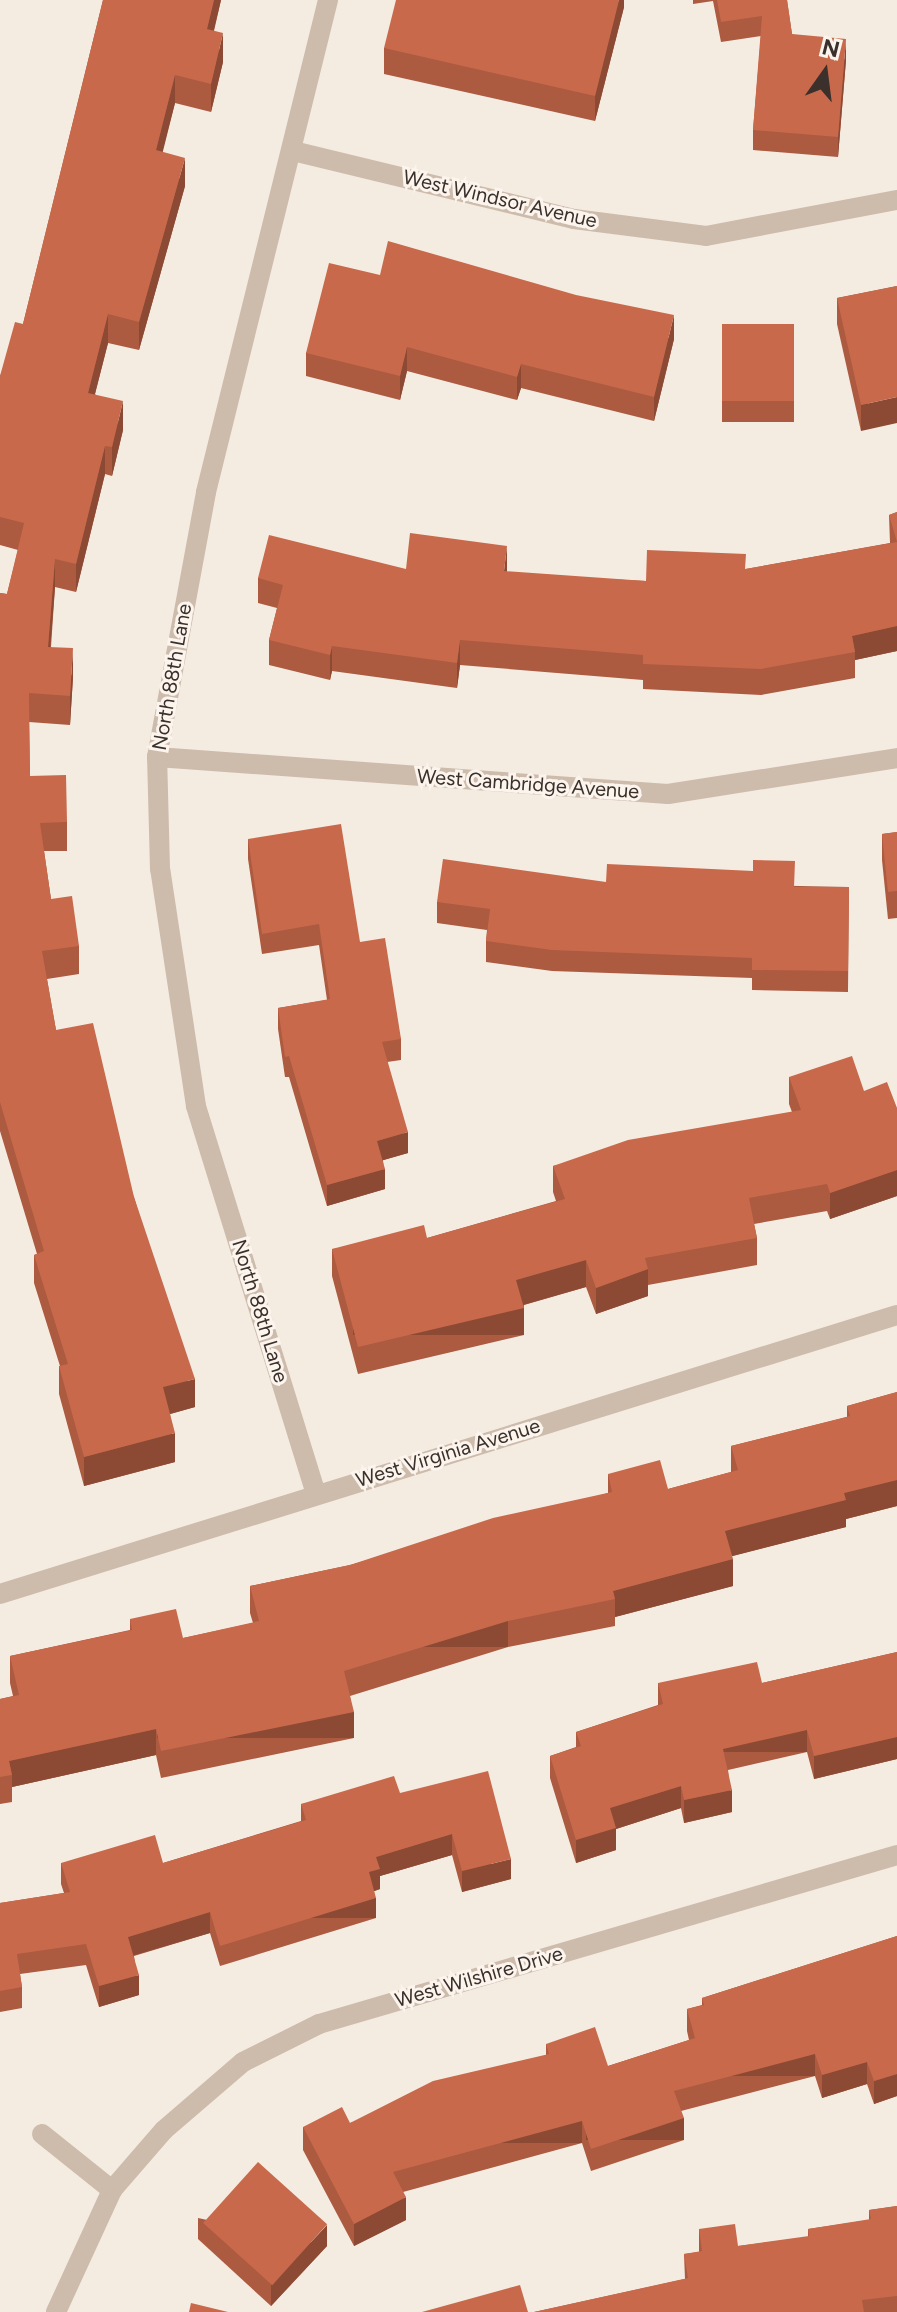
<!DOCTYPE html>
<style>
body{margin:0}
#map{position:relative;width:897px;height:2312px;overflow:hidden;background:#f4ebe1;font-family:Figtree,sans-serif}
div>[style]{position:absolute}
.street>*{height:20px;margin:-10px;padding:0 10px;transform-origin:10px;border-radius:10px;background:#cdbbac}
.wall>*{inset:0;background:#ac5a40;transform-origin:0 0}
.shaded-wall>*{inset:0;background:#8c4a34;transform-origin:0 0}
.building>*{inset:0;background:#c8694b;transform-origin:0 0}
span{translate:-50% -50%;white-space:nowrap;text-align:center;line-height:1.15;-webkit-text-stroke:6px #fbf5ee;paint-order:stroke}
.street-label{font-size:20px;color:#3b302b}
.north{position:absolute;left:785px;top:32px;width:80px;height:80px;-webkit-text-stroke:6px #fbf5ee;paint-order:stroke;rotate:14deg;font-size:22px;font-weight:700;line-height:32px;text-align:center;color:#3b302b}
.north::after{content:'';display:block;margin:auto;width:28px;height:36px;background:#3b302b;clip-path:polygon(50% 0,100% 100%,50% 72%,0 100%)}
</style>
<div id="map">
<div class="street">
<i style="left:293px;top:151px;width:289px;rotate:13.6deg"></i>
<i style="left:574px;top:219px;width:133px;rotate:7.3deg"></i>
<i style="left:706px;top:236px;width:194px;rotate:-10.7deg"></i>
<i style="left:157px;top:757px;width:512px;rotate:4.14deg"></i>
<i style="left:668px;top:794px;width:232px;rotate:-8.9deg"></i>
<i style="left:316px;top:1494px;width:406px;rotate:-107.2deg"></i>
<i style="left:196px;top:1106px;width:240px;rotate:-98.6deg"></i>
<i style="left:160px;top:869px;width:112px;rotate:-91.5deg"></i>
<i style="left:157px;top:757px;width:269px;rotate:-79.5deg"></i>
<i style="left:206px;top:492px;width:507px;rotate:-76.07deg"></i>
<i style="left:0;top:1594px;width:939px;rotate:-17.28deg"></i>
<i style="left:42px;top:2134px;width:90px;rotate:38.7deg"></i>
<i style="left:56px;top:2312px;width:134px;rotate:-65.3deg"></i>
<i style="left:112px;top:2190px;width:79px;rotate:-49.1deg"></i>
<i style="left:164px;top:2130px;width:104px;rotate:-40.7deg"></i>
<i style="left:243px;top:2062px;width:85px;rotate:-26.6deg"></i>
<i style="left:319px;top:2024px;width:602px;rotate:-16.3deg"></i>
</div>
<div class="wall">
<i style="clip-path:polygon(103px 0,221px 0,214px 31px,223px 62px,211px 112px,175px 103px,162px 152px,185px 186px,139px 350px,108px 343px,95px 394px,123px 430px,112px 476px,105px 474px,76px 592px,55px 587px,51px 647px,73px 677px,70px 725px,29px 722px,30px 776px,67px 822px,67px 851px,44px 851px,51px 899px,79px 946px,79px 974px,47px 979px,56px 1030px,134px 1197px,195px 1407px,170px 1414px,175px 1462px,84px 1486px,59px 1394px,59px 1366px,60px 1366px,34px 1283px,34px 1255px,37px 1254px,0 1131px,0 593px,7px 594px,18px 550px,0 545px,0 376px,23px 324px)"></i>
<i style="clip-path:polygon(624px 0,624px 7px,595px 121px,384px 74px,384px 48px)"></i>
<i style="clip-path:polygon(693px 0,787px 0,792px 34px,846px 60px,838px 157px,753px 150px,753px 130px,761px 36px,721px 42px,713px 1px,693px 4px)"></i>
<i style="clip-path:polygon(380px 275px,674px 339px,654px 421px,521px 388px,517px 400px,407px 371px,400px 400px,306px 376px,306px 353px)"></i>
<i style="clip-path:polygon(897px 286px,861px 431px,837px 324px,837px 298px)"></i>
<i style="left:722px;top:324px;width:72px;height:98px"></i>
<i style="clip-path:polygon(897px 512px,897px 651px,855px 660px,855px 678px,761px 695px,643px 689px,643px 680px,460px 665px,457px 688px,332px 671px,330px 680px,269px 665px,269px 640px,277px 608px,258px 603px,258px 578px,406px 569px,646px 581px,746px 569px,890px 543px,889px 515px)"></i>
<i style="clip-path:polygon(897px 832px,897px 918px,888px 919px,882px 860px,882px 834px)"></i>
<i style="clip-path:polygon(248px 839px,360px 942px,401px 1039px,401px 1060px,387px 1062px,408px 1153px,383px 1160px,385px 1189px,327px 1206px,289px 1077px,285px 1077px,278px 1029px,278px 1008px,327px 1000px,319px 945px,262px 954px,248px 859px)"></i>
<i style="clip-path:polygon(606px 882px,849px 887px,848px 992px,752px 990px,752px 978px,552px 971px,486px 962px,486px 941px,487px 930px,437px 923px,437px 902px)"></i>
<i style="clip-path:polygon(789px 1077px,864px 1091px,897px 1108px,897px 1196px,830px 1219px,827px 1211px,754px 1224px,757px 1238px,757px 1265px,648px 1285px,648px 1296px,596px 1314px,586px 1287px,524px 1305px,524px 1335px,358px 1374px,332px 1276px,332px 1249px,427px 1238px,556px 1201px,553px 1192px,553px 1166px,792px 1112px,789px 1104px)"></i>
<i style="clip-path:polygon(897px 1392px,897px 1506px,846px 1519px,846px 1527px,732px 1556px,733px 1586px,615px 1617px,615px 1626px,508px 1647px,350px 1696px,354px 1738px,161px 1778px,156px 1755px,12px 1787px,12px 1802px,0 1804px,0 1699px,13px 1696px,10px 1683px,10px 1656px,130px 1630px,130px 1619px,183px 1638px,253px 1623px,250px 1613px,250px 1586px,350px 1565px,608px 1493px,608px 1474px,668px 1489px,731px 1472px,731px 1446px,847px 1417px,847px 1406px)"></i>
<i style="clip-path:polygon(897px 1652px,897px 1759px,814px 1779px,807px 1752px,728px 1770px,732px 1812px,684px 1823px,681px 1808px,616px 1829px,616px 1850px,576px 1863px,550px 1778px,550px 1756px,576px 1747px,576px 1732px,658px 1705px,658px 1683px,762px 1683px)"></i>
<i style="clip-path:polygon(400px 1793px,511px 1879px,462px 1892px,452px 1855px,380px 1876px,380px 1889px,374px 1891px,376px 1918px,220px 1966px,210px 1933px,134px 1956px,139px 1995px,99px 2007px,86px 1965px,20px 1974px,22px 1987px,22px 2008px,0 2012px,0 1903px,64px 1893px,61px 1884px,61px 1863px,163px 1863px,301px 1821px,301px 1804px)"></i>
<i style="clip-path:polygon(897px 1936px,897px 2096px,874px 2104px,867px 2084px,822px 2098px,815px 2076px,681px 2111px,684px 2140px,591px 2171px,582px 2143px,403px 2192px,406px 2220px,354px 2246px,303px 2150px,303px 2127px,350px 2123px,546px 2055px,546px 2044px,608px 2066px,689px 2040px,687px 2031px,687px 2009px,702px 2005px,702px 1998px)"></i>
<i style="clip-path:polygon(897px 2206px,897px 2312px,534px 2312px,685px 2279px,684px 2254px,699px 2252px,699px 2229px,738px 2246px,808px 2237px,808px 2229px,869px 2220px,869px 2210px)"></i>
<i style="clip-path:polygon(198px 2218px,327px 2246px,271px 2306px,198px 2239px)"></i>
</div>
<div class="shaded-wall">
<i style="clip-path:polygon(214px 0,221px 0,207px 58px,207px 29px)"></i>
<i style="clip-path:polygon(619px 0,624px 0,624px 7px,595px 121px,595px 96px)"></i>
<i style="clip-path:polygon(223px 33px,223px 62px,211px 112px,211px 84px)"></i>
<i style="clip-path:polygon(846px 39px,846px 60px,838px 157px,838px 137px)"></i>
<i style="clip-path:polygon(175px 75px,175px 103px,156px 179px,156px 150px)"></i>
<i style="clip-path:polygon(185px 158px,185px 186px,139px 350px,139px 322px)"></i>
<i style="clip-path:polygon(108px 314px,108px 343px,88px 421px,88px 393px)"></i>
<i style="clip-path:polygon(674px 315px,674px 339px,654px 421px,654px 397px)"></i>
<i style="clip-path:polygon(407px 347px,407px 371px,400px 400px,400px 376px)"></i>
<i style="clip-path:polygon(521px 364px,521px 388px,517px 400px,517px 377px)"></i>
<i style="clip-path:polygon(897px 397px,897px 423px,861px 431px,861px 405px)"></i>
<i style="clip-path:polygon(123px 401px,123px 430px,112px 476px,112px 447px)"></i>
<i style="clip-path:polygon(105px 446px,105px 474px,76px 592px,76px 564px)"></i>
<i style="clip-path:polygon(507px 546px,507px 571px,504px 597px,504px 571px)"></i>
<i style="clip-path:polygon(55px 559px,55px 587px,48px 675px,48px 647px)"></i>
<i style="clip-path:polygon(897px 626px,897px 651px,855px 660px,855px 652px,852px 636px)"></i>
<i style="clip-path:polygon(460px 640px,460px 665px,457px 688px,457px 663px)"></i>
<i style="clip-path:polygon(332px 646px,332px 671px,330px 680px,330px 655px)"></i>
<i style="clip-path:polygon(73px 648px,73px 677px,70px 725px,70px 696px)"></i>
<i style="clip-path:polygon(408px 1132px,408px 1153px,377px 1162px,377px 1141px)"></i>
<i style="clip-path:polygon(385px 1169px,385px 1189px,327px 1206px,327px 1185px)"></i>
<i style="clip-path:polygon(897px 1170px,897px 1196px,830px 1219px,830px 1193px)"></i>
<i style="clip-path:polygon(586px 1260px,586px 1287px,516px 1307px,516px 1280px)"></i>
<i style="clip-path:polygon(648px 1269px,648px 1296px,596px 1314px,596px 1288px)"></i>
<i style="left:524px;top:1308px;width:27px;height:171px;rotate:90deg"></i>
<i style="clip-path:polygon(195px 1379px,195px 1407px,163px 1416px,163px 1387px)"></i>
<i style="clip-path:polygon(175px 1433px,175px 1462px,84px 1486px,84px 1457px)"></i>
<i style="clip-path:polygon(897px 1480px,897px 1506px,846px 1519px,846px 1527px,725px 1558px,725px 1531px,844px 1493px)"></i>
<i style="clip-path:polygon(733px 1559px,733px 1586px,615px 1617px,615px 1599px,613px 1591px)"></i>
<i style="left:508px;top:1621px;width:26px;height:171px;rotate:90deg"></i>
<i style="left:354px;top:1712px;width:26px;height:197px;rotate:90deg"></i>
<i style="clip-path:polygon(156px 1729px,156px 1755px,12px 1787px,12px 1775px,9px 1761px)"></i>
<i style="left:807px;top:1730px;width:22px;height:86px;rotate:90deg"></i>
<i style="clip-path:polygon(897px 1737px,897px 1759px,814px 1779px,814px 1756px)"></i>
<i style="clip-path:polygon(681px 1786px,681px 1808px,616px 1829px,616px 1850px,576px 1863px,576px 1840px,610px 1808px)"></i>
<i style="clip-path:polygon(732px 1790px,732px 1812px,684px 1823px,684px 1800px)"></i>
<i style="clip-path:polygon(452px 1834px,452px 1855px,380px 1876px,380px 1889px,369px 1893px,369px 1872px,376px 1857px)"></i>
<i style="clip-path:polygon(511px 1859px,511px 1879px,462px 1892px,462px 1871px)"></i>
<i style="left:376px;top:1898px;width:20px;height:163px;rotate:90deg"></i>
<i style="clip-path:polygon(210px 1912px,210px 1933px,128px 1957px,128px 1937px)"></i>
<i style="clip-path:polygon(139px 1975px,139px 1995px,99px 2007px,99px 1986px)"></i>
<i style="left:815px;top:2054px;width:22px;height:146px;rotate:90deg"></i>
<i style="clip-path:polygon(867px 2062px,867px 2084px,822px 2098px,822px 2075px)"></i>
<i style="clip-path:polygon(897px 2074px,897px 2096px,874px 2104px,874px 2081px)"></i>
<i style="left:684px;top:2118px;width:22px;height:98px;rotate:90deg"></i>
<i style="left:582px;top:2121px;width:22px;height:196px;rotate:90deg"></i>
<i style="clip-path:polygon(406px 2197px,406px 2220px,354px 2246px,354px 2224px)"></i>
<i style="clip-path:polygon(327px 2225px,327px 2246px,271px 2306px,271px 2285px)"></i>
</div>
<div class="building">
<i style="clip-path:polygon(103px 0,214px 0,207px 29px,223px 33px,211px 84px,175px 75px,156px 150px,185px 158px,139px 322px,108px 314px,88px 393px,123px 401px,112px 447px,105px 446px,76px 564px,55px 559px,48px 647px,73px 648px,70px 696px,29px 693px,30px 776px,66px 775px,67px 822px,40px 823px,51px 899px,72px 896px,79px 946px,42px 951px,56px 1030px,93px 1023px,134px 1197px,195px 1379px,163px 1387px,175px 1433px,84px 1457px,59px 1366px,68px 1364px,34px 1255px,44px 1251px,0 1102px,0 593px,7px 594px,24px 523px,0 517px,0 376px,15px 322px,23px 324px)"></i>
<i style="clip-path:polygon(396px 0,619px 0,595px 96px,384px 48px)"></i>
<i style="clip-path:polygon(717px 0,787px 0,792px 34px,846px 39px,838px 137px,753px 130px,762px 16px,721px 22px)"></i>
<i style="clip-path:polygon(388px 241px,576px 295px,674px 315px,654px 397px,521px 364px,517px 377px,407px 347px,400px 376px,306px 353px,329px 263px,380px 275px)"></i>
<i style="clip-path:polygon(897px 286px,897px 397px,861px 405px,837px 298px)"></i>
<i style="left:722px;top:324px;width:72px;height:77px"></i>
<i style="clip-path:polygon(897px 512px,897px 542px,889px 515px)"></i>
<i style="clip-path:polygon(410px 533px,507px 546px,504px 571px,646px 581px,647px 550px,746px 554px,745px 569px,897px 542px,897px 626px,852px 636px,855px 652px,761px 669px,643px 664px,643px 655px,460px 640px,457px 663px,332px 646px,330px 655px,269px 640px,283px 585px,258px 578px,269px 535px,406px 569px)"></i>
<i style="clip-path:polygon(341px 824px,360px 942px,385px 938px,401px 1039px,382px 1042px,408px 1132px,377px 1141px,385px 1169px,327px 1185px,289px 1056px,285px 1057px,278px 1008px,330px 999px,319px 924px,262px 934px,248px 839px)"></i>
<i style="clip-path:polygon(897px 832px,897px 891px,888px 892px,882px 834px)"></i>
<i style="clip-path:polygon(443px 859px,606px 882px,607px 864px,753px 871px,753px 860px,795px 861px,794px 887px,849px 887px,848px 971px,752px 970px,752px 958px,552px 950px,486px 941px,490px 909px,437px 902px)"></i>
<i style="clip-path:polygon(852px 1056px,864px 1091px,887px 1082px,897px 1108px,897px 1170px,830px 1193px,827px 1184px,749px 1198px,757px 1238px,645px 1258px,648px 1269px,596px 1288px,586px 1260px,516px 1280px,524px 1308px,358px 1347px,332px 1249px,424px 1225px,427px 1238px,565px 1199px,553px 1166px,628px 1140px,801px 1110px,789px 1077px)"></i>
<i style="clip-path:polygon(897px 1392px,897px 1480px,844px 1493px,846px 1500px,725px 1531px,733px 1559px,613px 1591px,615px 1599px,508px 1621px,344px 1671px,354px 1712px,161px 1751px,156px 1729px,9px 1761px,12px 1775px,0 1777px,0 1699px,19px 1695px,10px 1656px,132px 1630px,130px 1619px,176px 1609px,183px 1638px,259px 1621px,250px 1586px,350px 1565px,493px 1518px,612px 1492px,608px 1474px,660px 1460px,668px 1489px,738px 1470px,731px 1446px,850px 1416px,847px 1406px)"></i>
<i style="clip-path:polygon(897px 1652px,897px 1737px,814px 1756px,807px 1730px,723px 1749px,732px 1790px,684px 1800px,681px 1786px,610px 1808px,616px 1828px,576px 1840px,550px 1756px,581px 1746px,576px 1732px,663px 1704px,658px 1683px,757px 1662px,762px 1683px)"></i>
<i style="clip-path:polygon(488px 1771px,511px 1859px,462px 1871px,452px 1834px,376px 1857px,380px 1869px,369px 1872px,376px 1898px,220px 1946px,210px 1912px,128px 1937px,139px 1975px,99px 1986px,86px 1944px,17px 1954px,22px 1987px,0 1991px,0 1903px,70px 1892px,61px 1863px,155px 1835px,163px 1863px,306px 1820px,301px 1804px,394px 1776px,400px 1793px)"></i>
<i style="clip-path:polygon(897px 1936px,897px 2074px,874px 2081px,867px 2062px,822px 2075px,815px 2054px,674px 2091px,684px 2118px,591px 2149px,582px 2121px,393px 2172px,406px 2197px,354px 2224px,303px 2127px,342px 2107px,350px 2123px,433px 2081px,549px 2054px,546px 2044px,595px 2027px,608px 2066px,695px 2038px,687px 2009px,704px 2005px,702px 1998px)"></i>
<i style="left:258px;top:2162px;width:93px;height:82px;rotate:42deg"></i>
<i style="clip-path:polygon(897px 2206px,897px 2296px,862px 2300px,864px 2312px,534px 2312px,688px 2278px,684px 2254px,702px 2251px,699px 2229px,735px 2224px,738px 2246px,809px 2236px,808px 2229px,871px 2219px,869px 2210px)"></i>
<i style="clip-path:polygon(520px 2285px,528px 2312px,422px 2312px)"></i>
<i style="clip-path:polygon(191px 2303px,228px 2312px,189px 2312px)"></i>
</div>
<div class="street-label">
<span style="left:500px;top:199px;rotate:13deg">West Windsor Avenue</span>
<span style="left:172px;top:677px;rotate:-80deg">North 88th Lane</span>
<span style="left:528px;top:784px;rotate:4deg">West Cambridge Avenue</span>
<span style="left:260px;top:1311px;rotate:73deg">North 88th Lane</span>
<span style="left:448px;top:1453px;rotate:-17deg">West Virginia Avenue</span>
<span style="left:479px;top:1977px;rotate:-16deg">West Wilshire Drive</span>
</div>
<div class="north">N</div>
</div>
